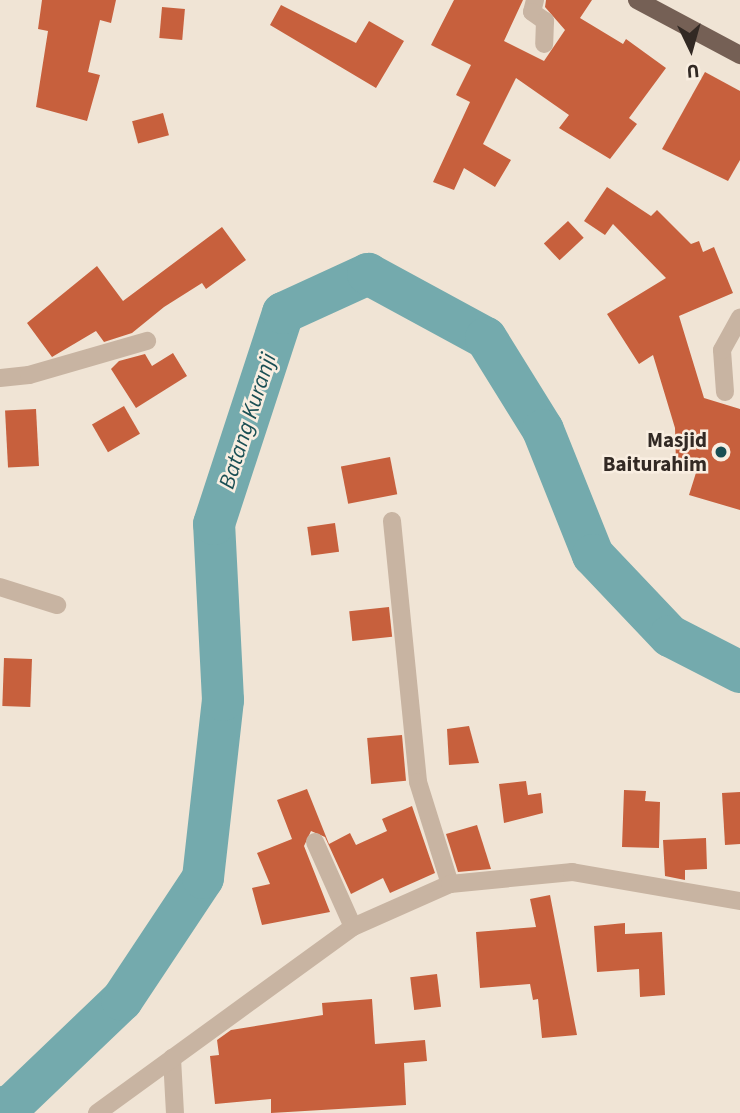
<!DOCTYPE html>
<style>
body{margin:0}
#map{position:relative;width:740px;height:1113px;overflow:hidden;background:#f0e4d5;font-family:"Source Sans 3",sans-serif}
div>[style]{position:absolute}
.river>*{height:42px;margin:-21px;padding:0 21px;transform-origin:21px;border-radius:21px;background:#74aaad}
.building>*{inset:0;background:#c7603d;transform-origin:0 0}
.minor>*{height:18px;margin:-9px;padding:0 9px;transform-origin:9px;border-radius:9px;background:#c8b4a2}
.major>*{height:18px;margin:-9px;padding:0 9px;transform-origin:9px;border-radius:9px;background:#756055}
.dots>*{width:19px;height:19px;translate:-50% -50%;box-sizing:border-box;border:4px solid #f9eee1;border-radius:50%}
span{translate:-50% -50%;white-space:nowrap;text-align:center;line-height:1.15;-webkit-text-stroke:5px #f9eee1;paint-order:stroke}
.poi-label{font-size:21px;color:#322924;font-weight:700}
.right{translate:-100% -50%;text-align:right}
.water-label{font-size:23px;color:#1a4f54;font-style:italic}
.north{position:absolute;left:656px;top:14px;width:70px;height:70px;-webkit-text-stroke:5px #f9eee1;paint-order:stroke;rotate:175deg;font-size:19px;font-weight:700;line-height:28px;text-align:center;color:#322924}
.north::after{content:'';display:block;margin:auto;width:24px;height:32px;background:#322924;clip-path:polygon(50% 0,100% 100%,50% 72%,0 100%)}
</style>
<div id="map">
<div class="river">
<i style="left:0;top:1108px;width:12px;rotate:-14deg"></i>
<i style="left:12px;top:1105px;width:152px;rotate:-43.7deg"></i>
<i style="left:122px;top:1000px;width:146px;rotate:-56.4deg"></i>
<i style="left:203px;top:878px;width:179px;rotate:-83.6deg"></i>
<i style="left:223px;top:700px;width:176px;rotate:-92.9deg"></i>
<i style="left:214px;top:524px;width:222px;rotate:-71.9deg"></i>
<i style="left:283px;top:313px;width:94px;rotate:-24.6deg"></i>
<i style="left:368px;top:274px;width:134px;rotate:28.5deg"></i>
<i style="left:486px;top:338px;width:108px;rotate:58.2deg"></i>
<i style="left:543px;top:430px;width:135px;rotate:68.2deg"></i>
<i style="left:593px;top:555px;width:112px;rotate:46.5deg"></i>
<i style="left:670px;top:636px;width:79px;rotate:27.2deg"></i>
</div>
<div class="building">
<i style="clip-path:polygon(42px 0,116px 0,111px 23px,100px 20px,88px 72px,100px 75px,87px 121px,36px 107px,48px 31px,38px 29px)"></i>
<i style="clip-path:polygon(454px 0,523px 0,504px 41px,544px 61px,565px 30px,545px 7px,546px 0,592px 0,580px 18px,623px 44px,626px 39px,666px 68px,629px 118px,637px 124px,610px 159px,559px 128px,569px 115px,516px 78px,483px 144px,511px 160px,495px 187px,464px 168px,454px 190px,433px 182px,470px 102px,456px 95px,471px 65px,431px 45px)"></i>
<i style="clip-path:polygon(281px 5px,356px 43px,369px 21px,404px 41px,376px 88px,270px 25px)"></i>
<i style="left:162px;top:7px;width:23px;height:31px;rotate:5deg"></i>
<i style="clip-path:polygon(705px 72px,740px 91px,740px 160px,728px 181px,662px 149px)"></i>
<i style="left:163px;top:113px;width:23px;height:32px;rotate:75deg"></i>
<i style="clip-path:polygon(607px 187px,651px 216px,657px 210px,691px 244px,699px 241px,703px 252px,714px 247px,733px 293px,679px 316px,704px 398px,740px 409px,740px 510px,689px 495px,700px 460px,676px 463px,675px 428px,653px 355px,639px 364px,607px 314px,666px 278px,613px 224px,605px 235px,584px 221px)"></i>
<i style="left:568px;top:221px;width:23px;height:33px;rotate:47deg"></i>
<i style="clip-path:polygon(222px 227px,246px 260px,206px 289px,202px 283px,164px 307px,132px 333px,104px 342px,96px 331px,52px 357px,27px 323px,97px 266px,123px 301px)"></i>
<i style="clip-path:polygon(173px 353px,187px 376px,136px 408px,111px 369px,119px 361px,145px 354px,152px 366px)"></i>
<i style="left:124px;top:406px;width:32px;height:37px;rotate:60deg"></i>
<i style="left:36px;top:409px;width:57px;height:31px;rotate:87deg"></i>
<i style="left:390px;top:457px;width:38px;height:50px;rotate:79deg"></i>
<i style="left:335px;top:523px;width:29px;height:28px;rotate:82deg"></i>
<i style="left:389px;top:607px;width:30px;height:40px;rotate:84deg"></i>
<i style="left:4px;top:658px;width:28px;height:48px;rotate:2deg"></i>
<i style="clip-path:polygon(469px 726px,479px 763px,449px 765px,447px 729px)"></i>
<i style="left:402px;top:735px;width:46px;height:35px;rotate:85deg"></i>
<i style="clip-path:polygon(526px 781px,528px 795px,541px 793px,543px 813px,504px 823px,499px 784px)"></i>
<i style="clip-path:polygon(307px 789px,329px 844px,350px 833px,356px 845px,387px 831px,382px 819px,412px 806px,435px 873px,390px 893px,383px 878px,351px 894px,325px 837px,311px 831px,304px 846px,330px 912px,262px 925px,252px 888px,270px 884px,257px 853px,292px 839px,277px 800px)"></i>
<i style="clip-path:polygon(624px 790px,646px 791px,645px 801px,660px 802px,659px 848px,622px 847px)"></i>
<i style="clip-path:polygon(740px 792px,740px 844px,725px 845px,722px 793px)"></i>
<i style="clip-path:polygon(477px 825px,491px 869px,458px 872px,446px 834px)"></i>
<i style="clip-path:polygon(706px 838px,707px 869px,685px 870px,685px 880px,665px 876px,663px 840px)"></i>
<i style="clip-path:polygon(550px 895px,577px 1035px,542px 1038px,538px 999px,533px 1000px,530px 984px,480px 988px,476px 932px,536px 927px,530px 899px)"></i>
<i style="clip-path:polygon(625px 923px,625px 934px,662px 932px,665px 995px,640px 997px,639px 969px,597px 972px,594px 926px)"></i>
<i style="left:437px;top:974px;width:33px;height:27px;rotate:83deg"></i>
<i style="clip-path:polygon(372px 999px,375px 1044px,425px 1040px,427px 1061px,404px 1063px,406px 1105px,271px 1113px,271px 1099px,215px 1104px,210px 1056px,219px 1055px,217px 1040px,231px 1030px,323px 1015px,322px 1003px)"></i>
</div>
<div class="minor">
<i style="left:535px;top:0;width:12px;rotate:104deg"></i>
<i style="left:532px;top:12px;width:16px;rotate:35deg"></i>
<i style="left:545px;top:21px;width:23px;rotate:92deg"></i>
<i style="left:0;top:378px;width:29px;rotate:-6deg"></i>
<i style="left:29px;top:375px;width:123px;rotate:-16.1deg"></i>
<i style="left:725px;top:392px;width:42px;rotate:-94.1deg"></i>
<i style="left:722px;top:350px;width:37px;rotate:-61deg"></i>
<i style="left:392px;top:521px;width:262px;rotate:84.3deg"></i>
<i style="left:418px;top:782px;width:107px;rotate:72.6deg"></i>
<i style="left:0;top:587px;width:60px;rotate:17.5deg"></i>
<i style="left:315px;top:842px;width:93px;rotate:65.9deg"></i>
<i style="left:172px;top:1058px;width:55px;rotate:86.9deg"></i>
<i style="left:97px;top:1113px;width:316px;rotate:-36deg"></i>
<i style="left:353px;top:927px;width:106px;rotate:-23.9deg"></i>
<i style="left:450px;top:884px;width:123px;rotate:-5.6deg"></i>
<i style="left:572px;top:872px;width:170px;rotate:9.8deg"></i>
</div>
<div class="major">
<i style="left:637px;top:0;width:117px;rotate:28.1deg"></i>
</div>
<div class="dots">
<i style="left:721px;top:452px;background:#1a4f54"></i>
</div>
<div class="poi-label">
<span class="right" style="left:707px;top:452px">Masjid<br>Baiturahim</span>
</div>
<div class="water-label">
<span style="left:248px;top:421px;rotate:-72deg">Batang Kuranji</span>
</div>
<div class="north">U</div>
</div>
